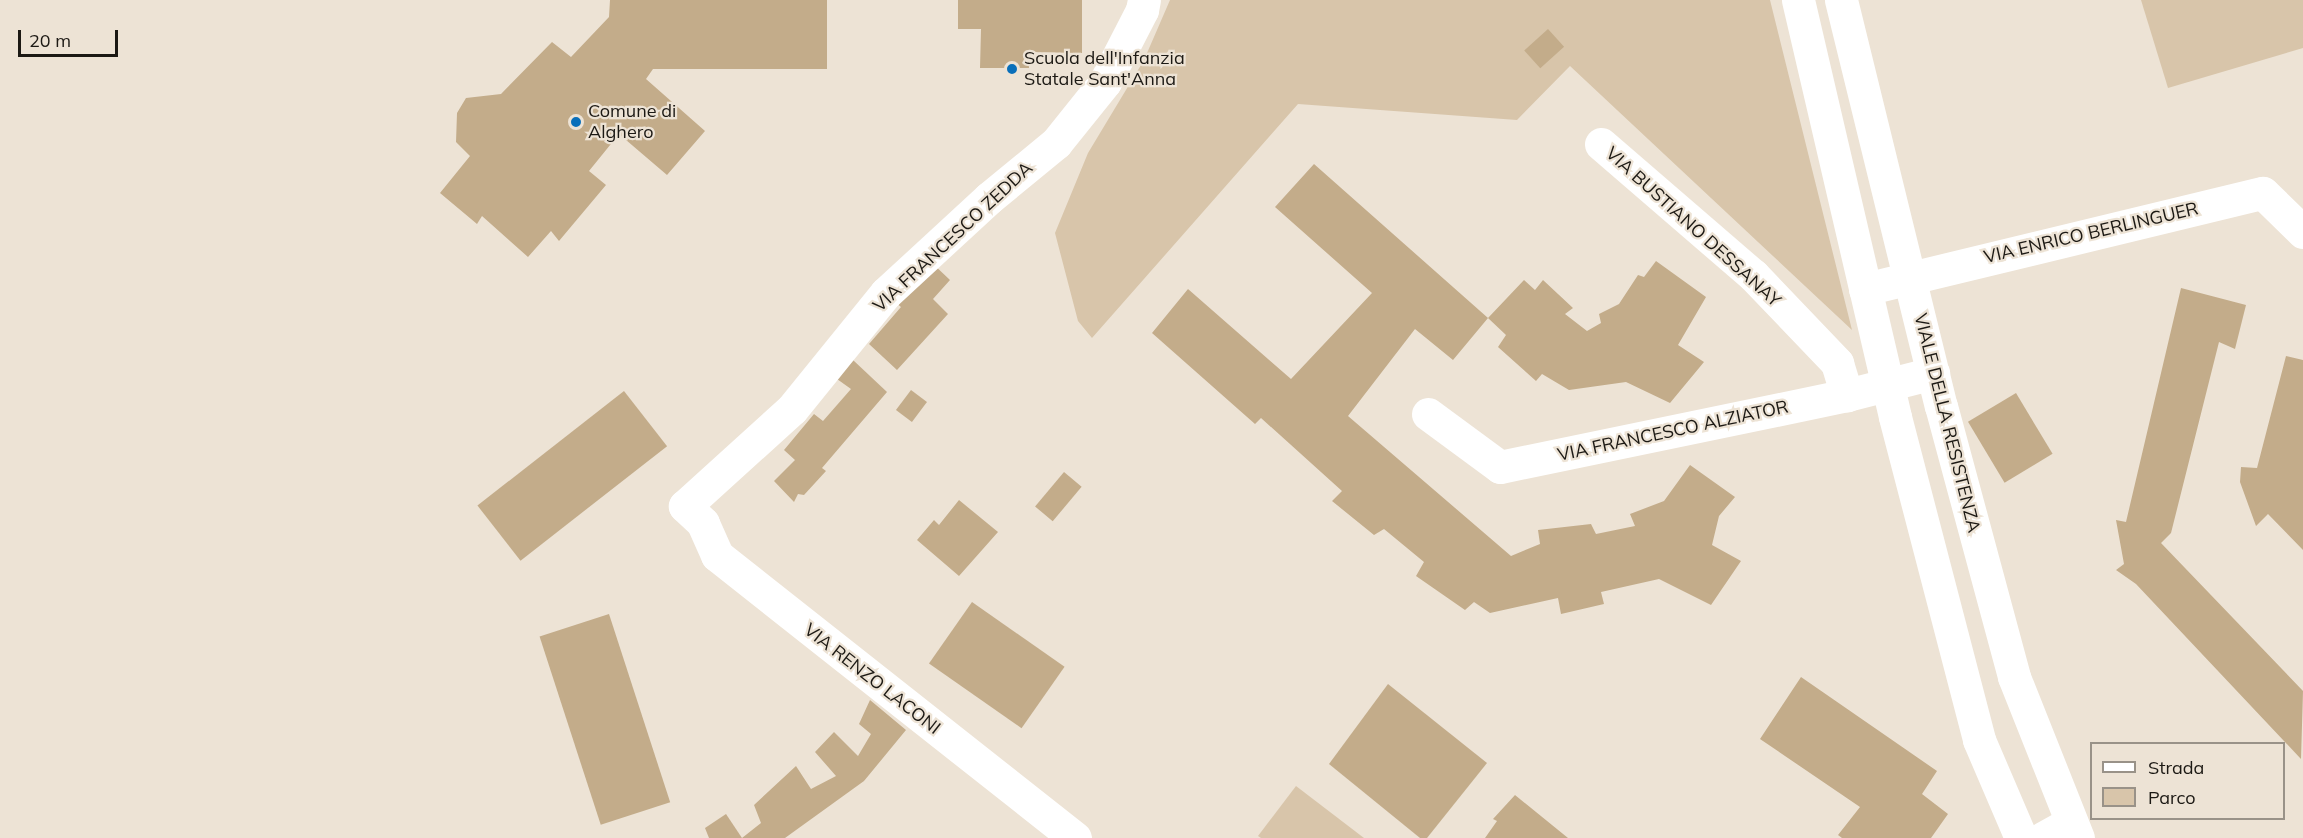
<!DOCTYPE html>
<style>
body{margin:0}
#map{position:relative;width:2303px;height:838px;overflow:hidden;background:#ede3d5;font-family:Mulish,sans-serif}
div>[style]{position:absolute}
.green>*{inset:0;background:#d8c5aa}
.building>*{inset:0;background:#c3ac8a;transform-origin:0 0}
.minor>*{height:33px;margin:-16.5px;padding:0 16.5px;transform-origin:16.5px;border-radius:16.5px;background:#fff}
.secondary>*{height:33px;margin:-16.5px;padding:0 16.5px;transform-origin:16.5px;border-radius:16.5px;background:#fff}
.dots>*{width:16px;height:16px;translate:-50% -50%;box-sizing:border-box;border:3px solid #ede3d5;border-radius:50%}
span{translate:-50% -50%;white-space:nowrap;text-align:center;line-height:1.15;-webkit-text-stroke:4.5px #ede3d5;paint-order:stroke}
.poi-label{font-size:18px;color:#1c1914}
.left{translate:0 -50%;text-align:left}
.street-label{font-size:18px;color:#1c1914}
.legend{position:absolute;left:2090px;top:742px;width:195px;height:78px;box-sizing:border-box;background:#ede3d5;border:2px solid #999288;margin:0;padding:8px 10px;list-style:none;font-size:18px;color:#1c1914}
.legend li{display:flex;align-items:center;gap:12px;height:30px}
.legend b{width:30px;border:2px solid #999288}
.scale{position:absolute;left:18px;top:30px;width:100px;height:27px;box-sizing:border-box;border:3px solid #1c1914;border-top:0;padding-left:8px;font-size:18px;line-height:21px;white-space:nowrap;color:#1c1914;-webkit-text-stroke:4px #ede3d5;paint-order:stroke}
</style>
<div id="map">
<div class="green">
<i style="clip-path:polygon(1170px 0,1770px 0,1852px 330px,1570px 66px,1517px 120px,1298px 104px,1092px 338px,1078px 321px,1055px 233px,1088px 153px,1144px 60px)"></i>
<i style="clip-path:polygon(2141px 0,2303px 0,2303px 48px,2168px 88px)"></i>
<i style="clip-path:polygon(1296px 786px,1364px 838px,1261px 838px,1258px 836px)"></i>
</div>
<div class="building">
<i style="clip-path:polygon(610px 0,827px 0,827px 69px,653px 69px,646px 79px,705px 131px,667px 175px,619px 134px,589px 171px,606px 185px,559px 241px,551px 231px,528px 257px,482px 216px,477px 224px,440px 193px,470px 156px,456px 142px,457px 113px,466px 98px,501px 94px,552px 42px,571px 57px,609px 17px)"></i>
<i style="clip-path:polygon(958px 0,1082px 0,1082px 53px,1029px 52px,1029px 68px,980px 68px,981px 29px,958px 29px)"></i>
<i style="left:1548px;top:29px;width:24px;height:32px;rotate:48deg"></i>
<i style="clip-path:polygon(1314px 164px,1488px 318px,1453px 360px,1415px 329px,1348px 416px,1511px 556px,1540px 544px,1538px 530px,1591px 524px,1596px 534px,1635px 526px,1630px 514px,1664px 501px,1690px 465px,1735px 497px,1719px 516px,1712px 545px,1741px 561px,1711px 605px,1659px 579px,1601px 592px,1604px 604px,1561px 614px,1558px 598px,1490px 613px,1474px 602px,1465px 610px,1416px 576px,1424px 562px,1384px 529px,1374px 535px,1332px 501px,1342px 491px,1261px 418px,1255px 424px,1152px 333px,1188px 289px,1291px 379px,1372px 293px,1275px 207px)"></i>
<i style="clip-path:polygon(1656px 261px,1706px 297px,1678px 345px,1704px 362px,1670px 403px,1626px 382px,1569px 390px,1542px 374px,1536px 381px,1498px 347px,1506px 335px,1488px 318px,1524px 280px,1535px 290px,1543px 280px,1573px 308px,1565px 314px,1587px 331px,1601px 323px,1599px 314px,1619px 304px,1638px 275px,1644px 277px)"></i>
<i style="clip-path:polygon(931px 262px,950px 280px,933px 299px,948px 314px,897px 370px,869px 344px,901px 307px,895px 302px)"></i>
<i style="clip-path:polygon(2181px 288px,2246px 305px,2235px 349px,2219px 342px,2171px 533px,2161px 543px,2303px 691px,2301px 759px,2136px 584px,2116px 570px,2124px 564px,2116px 520px,2126px 522px)"></i>
<i style="clip-path:polygon(2286px 356px,2303px 360px,2303px 550px,2268px 514px,2256px 526px,2240px 482px,2241px 467px,2257px 468px)"></i>
<i style="clip-path:polygon(853px 360px,887px 392px,822px 468px,826px 471px,804px 495px,798px 494px,794px 502px,774px 481px,795px 460px,784px 450px,814px 414px,823px 421px,851px 389px,837px 379px)"></i>
<i style="left:911px;top:390px;width:20px;height:25px;rotate:37deg"></i>
<i style="left:624px;top:391px;width:70px;height:186px;rotate:52deg"></i>
<i style="left:2016px;top:393px;width:71px;height:56px;rotate:59deg"></i>
<i style="left:1064px;top:472px;width:23px;height:45px;rotate:40deg"></i>
<i style="clip-path:polygon(959px 500px,998px 532px,959px 576px,917px 540px,934px 520px,939px 525px)"></i>
<i style="left:972px;top:602px;width:113px;height:75px;rotate:35deg"></i>
<i style="left:609px;top:614px;width:198px;height:73px;rotate:72deg"></i>
<i style="clip-path:polygon(1801px 677px,1937px 771px,1922px 794px,1948px 814px,1931px 838px,1842px 838px,1838px 835px,1860px 807px,1760px 739px)"></i>
<i style="clip-path:polygon(1388px 684px,1487px 763px,1427px 838px,1420px 838px,1329px 764px)"></i>
<i style="clip-path:polygon(870px 700px,906px 730px,864px 781px,785px 838px,742px 838px,761px 823px,754px 805px,796px 766px,811px 789px,836px 776px,815px 752px,834px 732px,858px 756px,871px 734px,859px 724px)"></i>
<i style="clip-path:polygon(1515px 795px,1568px 838px,1485px 838px,1497px 821px,1493px 819px)"></i>
<i style="clip-path:polygon(726px 814px,742px 838px,709px 838px,705px 828px)"></i>
</div>
<div class="minor">
<i style="left:1601px;top:144px;width:201px;rotate:40.8deg"></i>
<i style="left:1753px;top:275px;width:122px;rotate:46.3deg"></i>
<i style="left:1837px;top:363px;width:34px;rotate:73deg"></i>
<i style="left:1865px;top:289px;width:409px;rotate:-13.6deg"></i>
<i style="left:2263px;top:193px;width:56px;rotate:44.3deg"></i>
<i style="left:1428px;top:414px;width:89px;rotate:36.4deg"></i>
<i style="left:1500px;top:467px;width:354px;rotate:-11.7deg"></i>
<i style="left:1847px;top:395px;width:89px;rotate:-14.3deg"></i>
<i style="left:1075px;top:838px;width:456px;rotate:-141.7deg"></i>
<i style="left:717px;top:555px;width:35px;rotate:-114deg"></i>
<i style="left:703px;top:523px;width:25px;rotate:-137deg"></i>
<i style="left:685px;top:506px;width:144px;rotate:-42.2deg"></i>
<i style="left:792px;top:409px;width:149px;rotate:-51deg"></i>
<i style="left:886px;top:293px;width:140px;rotate:-42.7deg"></i>
<i style="left:989px;top:198px;width:87px;rotate:-39.4deg"></i>
<i style="left:1056px;top:143px;width:78px;rotate:-51.2deg"></i>
<i style="left:1105px;top:82px;width:81px;rotate:-62.8deg"></i>
<i style="left:1142px;top:10px;width:10px;rotate:-79deg"></i>
<i style="left:2043px;top:838px;width:31px;rotate:-29deg"></i>
</div>
<div class="secondary">
<i style="left:1798px;top:0;width:428px;rotate:76.9deg"></i>
<i style="left:1895px;top:417px;width:334px;rotate:75.4deg"></i>
<i style="left:1979px;top:740px;width:107px;rotate:66.8deg"></i>
<i style="left:1841px;top:0;width:418px;rotate:76.2deg"></i>
<i style="left:1941px;top:406px;width:281px;rotate:74.9deg"></i>
<i style="left:2014px;top:677px;width:173px;rotate:68.3deg"></i>
</div>
<div class="dots">
<i style="left:1012px;top:69px;background:#096fba"></i>
<i style="left:576px;top:122px;background:#096fba"></i>
</div>
<div class="poi-label">
<span class="left" style="left:1024px;top:69px">Scuola dell'Infanzia<br>Statale Sant'Anna</span>
<span class="left" style="left:588px;top:122px">Comune di<br>Alghero</span>
</div>
<div class="street-label">
<span style="left:1693px;top:227px;rotate:42deg">VIA BUSTIANO DESSANAY</span>
<span style="left:2091px;top:233px;rotate:-13deg">VIA ENRICO BERLINGUER</span>
<span style="left:953px;top:237px;rotate:-43deg">VIA FRANCESCO ZEDDA</span>
<span style="left:1947px;top:423px;rotate:76deg">VIALE DELLA RESISTENZA</span>
<span style="left:1673px;top:431px;rotate:-12deg">VIA FRANCESCO ALZIATOR</span>
<span style="left:872px;top:679px;rotate:38deg">VIA RENZO LACONI</span>
</div>
<ul class="legend">
<li><b style="height:8px;background:#fff"></b>Strada</li>
<li><b style="height:16px;background:#d8c5aa"></b>Parco</li>
</ul>
<div class="scale">20 m</div>
</div>
